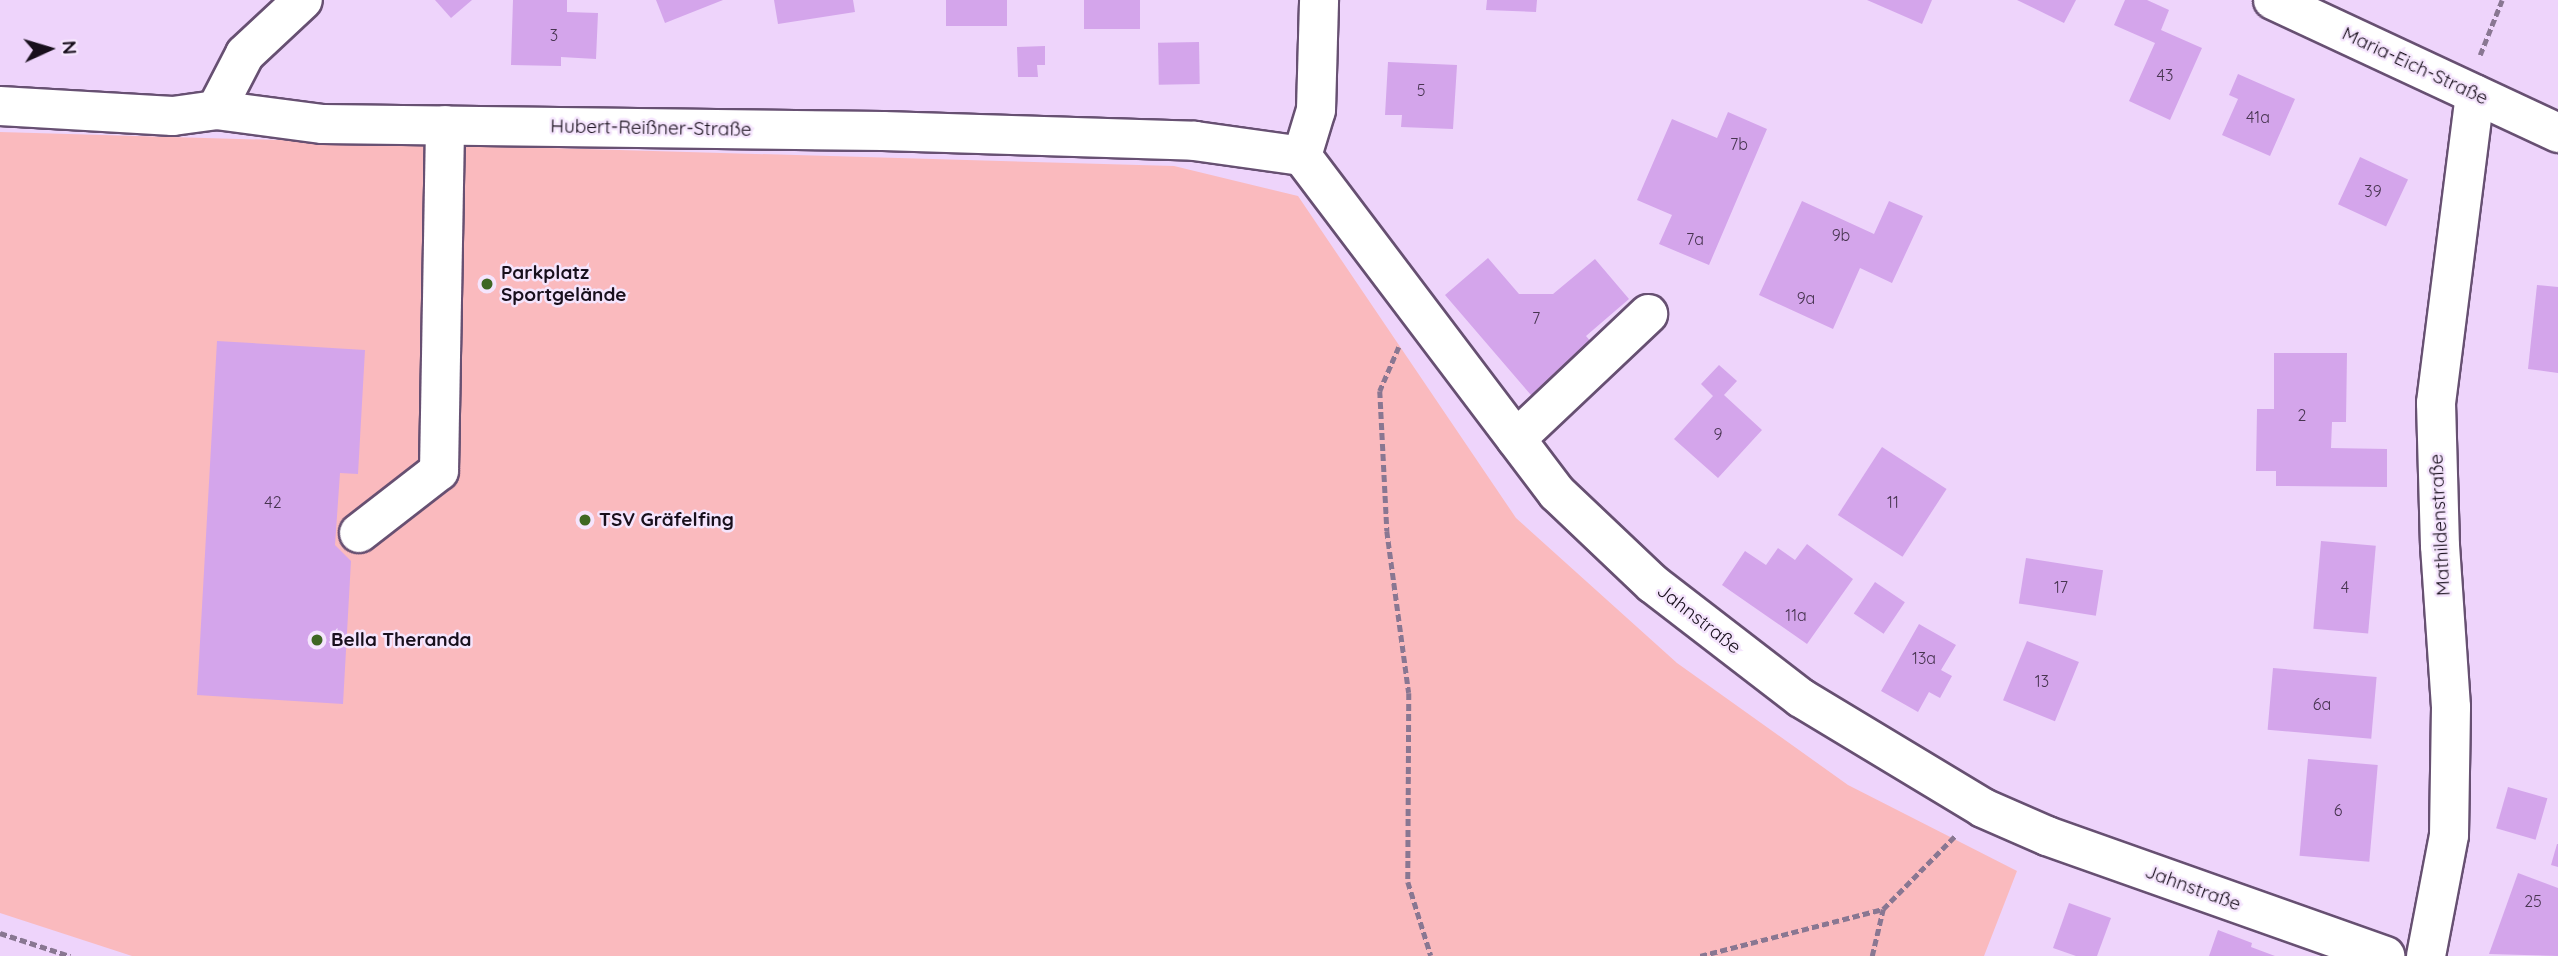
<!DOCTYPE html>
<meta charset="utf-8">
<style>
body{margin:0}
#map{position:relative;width:2558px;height:956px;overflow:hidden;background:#eed4fb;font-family:Quicksand,sans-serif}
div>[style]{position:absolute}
.green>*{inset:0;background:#fababe}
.building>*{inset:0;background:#d4a5eb;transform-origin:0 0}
.path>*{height:4.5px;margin-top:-2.25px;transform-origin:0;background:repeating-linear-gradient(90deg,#897792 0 7px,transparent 0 10.5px)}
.roads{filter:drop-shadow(2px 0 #675072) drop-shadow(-2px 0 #675072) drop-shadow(0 2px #675072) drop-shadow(0 -2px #675072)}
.minor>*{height:38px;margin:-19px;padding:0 19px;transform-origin:19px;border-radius:19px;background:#fff}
.dots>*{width:19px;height:19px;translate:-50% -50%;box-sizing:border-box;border:4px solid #f5e5fd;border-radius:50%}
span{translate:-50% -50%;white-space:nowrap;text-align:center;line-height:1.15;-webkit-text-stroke:5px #f5e5fd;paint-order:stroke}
.number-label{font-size:16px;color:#473450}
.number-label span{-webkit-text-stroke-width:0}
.street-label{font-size:19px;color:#180f1c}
.poi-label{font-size:19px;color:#180f1c;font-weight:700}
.left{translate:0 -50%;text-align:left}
.north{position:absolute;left:14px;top:14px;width:70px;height:70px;-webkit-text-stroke:5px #f5e5fd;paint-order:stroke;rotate:86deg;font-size:19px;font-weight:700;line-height:28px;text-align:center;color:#180f1c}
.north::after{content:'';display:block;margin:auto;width:24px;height:32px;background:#180f1c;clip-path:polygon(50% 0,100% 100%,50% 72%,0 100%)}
</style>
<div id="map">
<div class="green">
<i style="clip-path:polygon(0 132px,1174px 166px,1298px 196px,1516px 518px,1677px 663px,1848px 785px,2017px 871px,1984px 956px,132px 956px,0 913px)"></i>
</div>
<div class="building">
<i style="clip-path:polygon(435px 0,472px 0,451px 18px)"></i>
<i style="clip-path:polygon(513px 0,567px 0,567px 12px,598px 13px,596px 59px,561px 57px,561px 66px,511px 65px)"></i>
<i style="clip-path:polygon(656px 0,723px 0,665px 23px)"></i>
<i style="clip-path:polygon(774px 0,853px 0,855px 12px,778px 24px)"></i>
<i style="left:946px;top:0;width:61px;height:26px"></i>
<i style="left:1084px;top:0;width:56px;height:29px"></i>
<i style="clip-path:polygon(1487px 0,1537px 0,1536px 12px,1486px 10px)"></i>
<i style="clip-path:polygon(1867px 0,1932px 0,1922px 24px)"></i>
<i style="clip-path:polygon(2017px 0,2076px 0,2064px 23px)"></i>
<i style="clip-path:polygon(2125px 0,2147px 0,2169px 10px,2161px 30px,2202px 48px,2170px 120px,2129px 101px,2155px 43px,2114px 25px)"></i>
<i style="left:1199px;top:42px;width:42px;height:41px;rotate:89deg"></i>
<i style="clip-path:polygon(1045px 46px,1045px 65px,1037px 65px,1038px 77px,1018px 77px,1017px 47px)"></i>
<i style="clip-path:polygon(1388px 62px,1457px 65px,1453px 129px,1401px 127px,1402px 115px,1385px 115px)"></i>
<i style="clip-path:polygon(2238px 74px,2295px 99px,2270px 156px,2222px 135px,2238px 99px,2229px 95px)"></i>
<i style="clip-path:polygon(1728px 112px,1767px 129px,1709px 265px,1659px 244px,1672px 215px,1637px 200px,1672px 119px,1717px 138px)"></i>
<i style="left:2360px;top:157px;width:53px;height:52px;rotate:25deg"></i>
<i style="clip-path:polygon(1802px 201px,1874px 234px,1889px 201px,1923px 216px,1892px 283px,1860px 268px,1833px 329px,1759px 295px)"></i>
<i style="clip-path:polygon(1488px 258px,1519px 294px,1553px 294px,1595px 259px,1629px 299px,1586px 336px,1598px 350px,1537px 402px,1445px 295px)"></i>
<i style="clip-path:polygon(2537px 285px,2558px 287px,2558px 373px,2528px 369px)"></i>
<i style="clip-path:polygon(217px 341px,365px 350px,358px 474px,340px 473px,335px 545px,351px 561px,343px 704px,197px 695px)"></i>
<i style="clip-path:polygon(2274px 353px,2347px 353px,2346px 422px,2332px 422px,2331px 448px,2387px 449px,2387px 487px,2276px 486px,2276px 471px,2256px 471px,2257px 409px,2274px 409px)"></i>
<i style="clip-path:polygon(1719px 365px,1737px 381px,1724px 395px,1762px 430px,1718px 478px,1674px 439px,1713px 396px,1701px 384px)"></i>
<i style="left:1882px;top:447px;width:77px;height:81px;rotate:33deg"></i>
<i style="left:2321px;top:541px;width:55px;height:88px;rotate:5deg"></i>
<i style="clip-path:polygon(1807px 544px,1853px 579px,1807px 644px,1722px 585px,1745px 551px,1766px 565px,1778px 548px,1795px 560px)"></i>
<i style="left:2026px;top:558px;width:78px;height:46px;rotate:9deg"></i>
<i style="left:1875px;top:582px;width:36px;height:38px;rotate:34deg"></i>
<i style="clip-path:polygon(1919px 624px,1956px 645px,1941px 670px,1952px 676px,1940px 698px,1929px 692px,1918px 712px,1881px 691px)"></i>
<i style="left:2027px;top:641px;width:56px;height:64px;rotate:22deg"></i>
<i style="left:2273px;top:668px;width:104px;height:62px;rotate:5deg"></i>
<i style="left:2308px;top:759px;width:70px;height:97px;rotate:5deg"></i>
<i style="left:2508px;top:787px;width:41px;height:43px;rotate:16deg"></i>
<i style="clip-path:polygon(2557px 844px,2558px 844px,2558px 867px,2551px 865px)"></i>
<i style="clip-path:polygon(2518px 873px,2558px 888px,2558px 956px,2489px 954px)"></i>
<i style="clip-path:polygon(2069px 903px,2111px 918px,2097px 956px,2076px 956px,2053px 948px)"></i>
<i style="clip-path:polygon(2218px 930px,2252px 943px,2251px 947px,2275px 956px,2209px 956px)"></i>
</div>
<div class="path">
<i style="left:2480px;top:55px;width:59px;rotate:-68.2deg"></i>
<i style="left:1399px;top:347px;width:48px;rotate:113.4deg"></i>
<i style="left:1380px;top:391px;width:140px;rotate:87.1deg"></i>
<i style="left:1387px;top:531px;width:163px;rotate:82.3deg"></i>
<i style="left:1409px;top:693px;width:189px;rotate:90.3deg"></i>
<i style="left:1408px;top:882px;width:77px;rotate:72.7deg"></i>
<i style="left:0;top:933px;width:74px;rotate:18.2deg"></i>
<i style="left:1700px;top:956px;width:189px;rotate:-14.4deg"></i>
<i style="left:1883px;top:909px;width:103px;rotate:-45.4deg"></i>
<i style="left:1872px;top:956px;width:48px;rotate:-76.8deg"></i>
</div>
<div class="roads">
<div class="minor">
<i style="left:2273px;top:0;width:315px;rotate:25deg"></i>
<i style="left:0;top:106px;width:173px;rotate:3.3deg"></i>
<i style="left:173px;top:116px;width:43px;rotate:-7.9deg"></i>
<i style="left:216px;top:110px;width:108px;rotate:7.5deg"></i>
<i style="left:323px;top:124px;width:560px;rotate:0.72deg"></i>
<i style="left:883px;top:131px;width:312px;rotate:1.8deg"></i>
<i style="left:1195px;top:141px;width:108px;rotate:8deg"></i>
<i style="left:216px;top:110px;width:63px;rotate:-62.6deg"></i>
<i style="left:245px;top:54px;width:79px;rotate:-43deg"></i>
<i style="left:1302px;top:156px;width:423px;rotate:52.9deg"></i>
<i style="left:1557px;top:493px;width:132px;rotate:43.5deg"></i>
<i style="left:1653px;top:584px;width:187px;rotate:37.6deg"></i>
<i style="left:1801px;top:698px;width:213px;rotate:31.1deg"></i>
<i style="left:1983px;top:808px;width:70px;rotate:23.6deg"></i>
<i style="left:2047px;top:836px;width:359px;rotate:19.5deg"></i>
<i style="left:1302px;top:156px;width:48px;rotate:-73.1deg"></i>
<i style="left:1316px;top:110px;width:110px;rotate:-88.4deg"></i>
<i style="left:1516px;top:439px;width:182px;rotate:-43.4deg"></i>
<i style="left:359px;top:533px;width:101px;rotate:-37.8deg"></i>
<i style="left:439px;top:471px;width:346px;rotate:-89deg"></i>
<i style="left:2426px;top:956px;width:123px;rotate:-79.2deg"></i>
<i style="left:2449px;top:835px;width:128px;rotate:-89.1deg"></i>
<i style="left:2451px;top:707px;width:161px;rotate:-93.9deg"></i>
<i style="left:2440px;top:546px;width:143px;rotate:-91.6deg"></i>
<i style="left:2436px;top:403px;width:311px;rotate:-82.8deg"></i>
</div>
</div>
<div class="dots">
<i style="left:487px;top:284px;background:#3f6723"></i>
<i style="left:585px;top:520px;background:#3f6723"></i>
<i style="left:317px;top:640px;background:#3f6723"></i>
</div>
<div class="number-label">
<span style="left:554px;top:35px">3</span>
<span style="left:2165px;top:75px">43</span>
<span style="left:1421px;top:90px">5</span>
<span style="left:2258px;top:117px">41a</span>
<span style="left:1739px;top:144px">7b</span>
<span style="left:2373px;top:191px">39</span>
<span style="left:1841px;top:235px">9b</span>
<span style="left:1695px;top:239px">7a</span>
<span style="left:1806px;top:298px">9a</span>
<span style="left:1536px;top:318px">7</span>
<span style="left:2302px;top:415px">2</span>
<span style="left:1718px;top:434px">9</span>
<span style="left:273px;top:502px">42</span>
<span style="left:1893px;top:502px">11</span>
<span style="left:2061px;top:587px">17</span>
<span style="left:2345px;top:587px">4</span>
<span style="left:1796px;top:615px">11a</span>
<span style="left:1924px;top:658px">13a</span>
<span style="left:2042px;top:681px">13</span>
<span style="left:2322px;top:704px">6a</span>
<span style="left:2338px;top:810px">6</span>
<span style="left:2533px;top:901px">25</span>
</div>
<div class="street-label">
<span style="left:2415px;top:66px;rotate:25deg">Maria-Eich-Straße</span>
<span style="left:651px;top:128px;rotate:1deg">Hubert-Reißner-Straße</span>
<span style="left:2440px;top:525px;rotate:-93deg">Mathildenstraße</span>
<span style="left:1699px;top:619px;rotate:38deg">Jahnstraße</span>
<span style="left:2193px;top:888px;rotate:20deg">Jahnstraße</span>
</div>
<div class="poi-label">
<span class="left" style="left:501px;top:284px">Parkplatz<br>Sportgelände</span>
<span class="left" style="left:599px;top:520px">TSV Gräfelfing</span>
<span class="left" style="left:331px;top:640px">Bella Theranda</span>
</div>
<div class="north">N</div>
</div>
